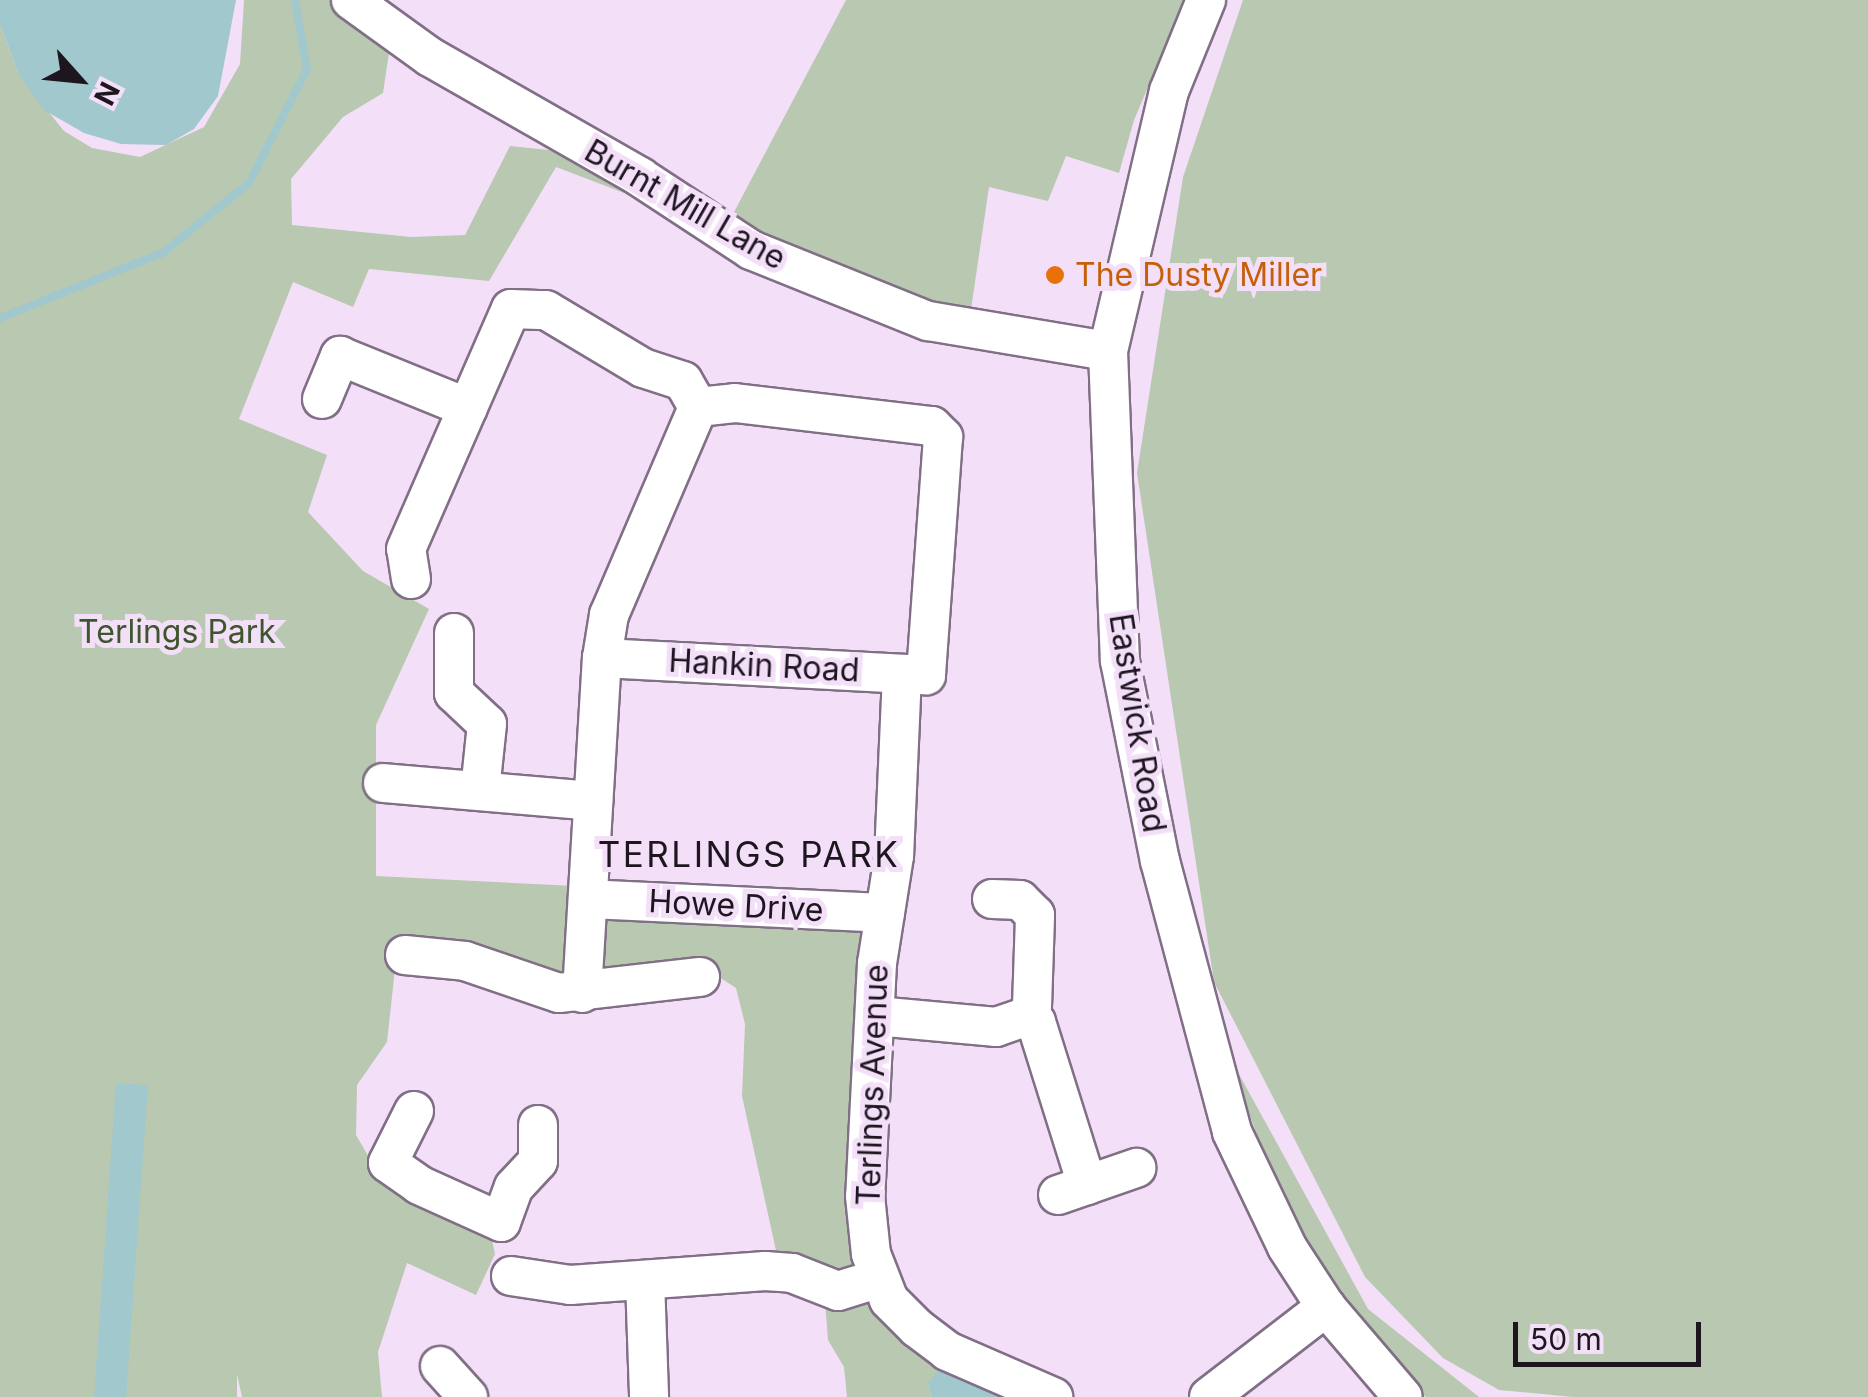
<!DOCTYPE html>
<style>
body{margin:0}
#map{position:relative;width:1868px;height:1397px;overflow:hidden;background:#f4dff9;font-family:Inter,sans-serif}
div>[style]{position:absolute}
.green>*{inset:0;background:#b9c8b0}
.water>*{inset:0;background:#a0c8cd;transform-origin:0 0}
.stream>*{height:8px;margin:-4px;padding:0 4px;transform-origin:4px;border-radius:4px;background:#a0c8cd}
.roads{filter:drop-shadow(2px 0 #816f86) drop-shadow(-2px 0 #816f86) drop-shadow(0 2px #816f86) drop-shadow(0 -2px #816f86)}
.minor>*{height:38px;margin:-19px;padding:0 19px;transform-origin:19px;border-radius:19px;background:#fff}
.dots>*{width:28px;height:28px;translate:-50% -50%;box-sizing:border-box;border:5px solid #f4dff9;border-radius:50%}
span{translate:-50% -50%;white-space:nowrap;text-align:center;line-height:1.15;-webkit-text-stroke:10px #f4dff9;paint-order:stroke}
.street-label{font-size:32px;color:#1d161f}
.food-label{font-size:32px;color:#c56008}
.left{translate:0 -50%;text-align:left}
.park-label{font-size:32px;color:#3d562b}
.neighbourhood-label{font-size:35px;color:#1d161f;letter-spacing:2.5px}
.north{position:absolute;left:30px;top:30px;width:100px;height:100px;-webkit-text-stroke:8px #f4dff9;paint-order:stroke;rotate:117deg;font-size:28px;font-weight:700;line-height:40px;text-align:center;color:#1d161f}
.north::after{content:'';display:block;margin:auto;width:35px;height:45px;background:#1d161f;clip-path:polygon(50% 0,100% 100%,50% 72%,0 100%)}
.scale{position:absolute;left:1513px;top:1322px;width:188px;height:45px;box-sizing:border-box;border:5px solid #1d161f;border-top:0;padding-left:12px;font-size:30px;line-height:35px;white-space:nowrap;color:#1d161f;-webkit-text-stroke:8px #f4dff9;paint-order:stroke}
</style>
<div id="map">
<div class="green">
<i style="clip-path:polygon(244px 0,383px 0,389px 53px,383px 93px,343px 117px,291px 179px,292px 225px,411px 237px,465px 235px,510px 146px,568px 152px,640px 177px,632px 196px,556px 167px,489px 281px,369px 269px,353px 307px,293px 282px,239px 419px,327px 455px,308px 512px,363px 571px,429px 609px,376px 725px,376px 876px,575px 886px,566px 972px,396px 960px,387px 1042px,357px 1085px,356px 1135px,374px 1166px,489px 1225px,495px 1254px,476px 1295px,407px 1263px,378px 1352px,382px 1397px,242px 1397px,237px 1374px,237px 1397px,0 1397px,0 25px,19px 75px,64px 131px,92px 148px,140px 157px,204px 127px,240px 64px)"></i>
<i style="clip-path:polygon(846px 0,1185px 0,1134px 120px,1119px 173px,1066px 156px,1048px 201px,989px 187px,968px 330px,723px 233px)"></i>
<i style="clip-path:polygon(1243px 0,1868px 0,1868px 1397px,1573px 1397px,1499px 1390px,1443px 1358px,1365px 1277px,1214px 982px,1137px 473px,1183px 177px)"></i>
<i style="clip-path:polygon(604px 904px,863px 920px,857px 971px,856px 1262px,850px 1273px,777px 1255px,742px 1096px,745px 1024px,736px 988px,702px 966px,601px 978px)"></i>
<i style="clip-path:polygon(1223px 1045px,1368px 1309px,1479px 1397px,1426px 1397px,1414px 1389px,1308px 1269px)"></i>
<i style="clip-path:polygon(873px 1297px,981px 1377px,928px 1384px,932px 1397px,847px 1397px,844px 1367px,828px 1340px,825px 1301px)"></i>
</div>
<div class="water">
<i style="clip-path:polygon(0 0,236px 0,218px 96px,194px 129px,166px 145px,121px 144px,84px 133px,44px 110px,19px 75px,0 25px)"></i>
<i style="left:116px;top:1083px;width:32px;height:320px;rotate:4deg"></i>
<i style="clip-path:polygon(943px 1363px,1014px 1397px,932px 1397px,928px 1384px)"></i>
</div>
<div class="stream">
<i style="left:0;top:318px;width:177px;rotate:-21.9deg"></i>
<i style="left:164px;top:252px;width:109px;rotate:-39.1deg"></i>
<i style="left:249px;top:183px;width:128px;rotate:-63deg"></i>
<i style="left:307px;top:69px;width:70px;rotate:-99.9deg"></i>
</div>
<div class="roads">
<div class="minor">
<i style="left:351px;top:0;width:97px;rotate:35.8deg"></i>
<i style="left:430px;top:57px;width:242px;rotate:29.7deg"></i>
<i style="left:640px;top:177px;width:133px;rotate:33.3deg"></i>
<i style="left:751px;top:250px;width:191px;rotate:21.9deg"></i>
<i style="left:928px;top:321px;width:182px;rotate:9.5deg"></i>
<i style="left:1206px;top:0;width:98px;rotate:112.1deg"></i>
<i style="left:1169px;top:91px;width:267px;rotate:103.2deg"></i>
<i style="left:1108px;top:351px;width:310px;rotate:87.8deg"></i>
<i style="left:1120px;top:661px;width:204px;rotate:78.7deg"></i>
<i style="left:1160px;top:861px;width:280px;rotate:75.1deg"></i>
<i style="left:1232px;top:1132px;width:127px;rotate:64.4deg"></i>
<i style="left:1287px;top:1247px;width:72px;rotate:57deg"></i>
<i style="left:1326px;top:1307px;width:118px;rotate:49.5deg"></i>
<i style="left:322px;top:399px;width:47px;rotate:-67.3deg"></i>
<i style="left:340px;top:356px;width:138px;rotate:22.1deg"></i>
<i style="left:411px;top:579px;width:30px;rotate:-99deg"></i>
<i style="left:406px;top:549px;width:262px;rotate:-66.4deg"></i>
<i style="left:511px;top:309px;width:35px;rotate:2deg"></i>
<i style="left:546px;top:310px;width:113px;rotate:30.9deg"></i>
<i style="left:643px;top:368px;width:42px;rotate:18deg"></i>
<i style="left:683px;top:381px;width:30px;rotate:60deg"></i>
<i style="left:454px;top:633px;width:60px;rotate:90deg"></i>
<i style="left:454px;top:693px;width:45px;rotate:43.2deg"></i>
<i style="left:487px;top:724px;width:67px;rotate:96deg"></i>
<i style="left:902px;top:674px;width:182px;rotate:92.5deg"></i>
<i style="left:894px;top:856px;width:108px;rotate:99deg"></i>
<i style="left:877px;top:963px;width:233px;rotate:92.9deg"></i>
<i style="left:865px;top:1196px;width:58px;rotate:84.1deg"></i>
<i style="left:871px;top:1254px;width:49px;rotate:68.6deg"></i>
<i style="left:889px;top:1300px;width:40px;rotate:45deg"></i>
<i style="left:917px;top:1328px;width:38px;rotate:37deg"></i>
<i style="left:947px;top:1351px;width:116px;rotate:23.5deg"></i>
<i style="left:383px;top:783px;width:211px;rotate:4.9deg"></i>
<i style="left:588px;top:899px;width:297px;rotate:2.7deg"></i>
<i style="left:405px;top:955px;width:60px;rotate:5.7deg"></i>
<i style="left:465px;top:961px;width:99px;rotate:18.8deg"></i>
<i style="left:559px;top:993px;width:142px;rotate:-6.5deg"></i>
<i style="left:582px;top:993px;width:336px;rotate:-86.6deg"></i>
<i style="left:602px;top:658px;width:44px;rotate:-80.8deg"></i>
<i style="left:609px;top:615px;width:226px;rotate:-66.8deg"></i>
<i style="left:698px;top:407px;width:37px;rotate:-6deg"></i>
<i style="left:735px;top:403px;width:198px;rotate:6.7deg"></i>
<i style="left:932px;top:426px;width:16px;rotate:45deg"></i>
<i style="left:943px;top:437px;width:239px;rotate:94.1deg"></i>
<i style="left:926px;top:675px;width:324px;rotate:-177deg"></i>
<i style="left:876px;top:1016px;width:121px;rotate:5.2deg"></i>
<i style="left:996px;top:1027px;width:31px;rotate:-19deg"></i>
<i style="left:1025px;top:1017px;width:12px;rotate:-55deg"></i>
<i style="left:1032px;top:1007px;width:92px;rotate:-88.1deg"></i>
<i style="left:1035px;top:915px;width:21px;rotate:-135deg"></i>
<i style="left:1020px;top:900px;width:28px;rotate:-178deg"></i>
<i style="left:1025px;top:1017px;width:12px;rotate:24deg"></i>
<i style="left:1036px;top:1022px;width:171px;rotate:72.6deg"></i>
<i style="left:414px;top:1111px;width:58px;rotate:116.6deg"></i>
<i style="left:388px;top:1163px;width:38px;rotate:35deg"></i>
<i style="left:419px;top:1185px;width:90px;rotate:24.3deg"></i>
<i style="left:501px;top:1222px;width:37px;rotate:-70deg"></i>
<i style="left:514px;top:1187px;width:35px;rotate:-47deg"></i>
<i style="left:538px;top:1161px;width:36px;rotate:-90deg"></i>
<i style="left:1058px;top:1195px;width:83px;rotate:-19.1deg"></i>
<i style="left:511px;top:1276px;width:60px;rotate:8.7deg"></i>
<i style="left:570px;top:1285px;width:196px;rotate:-4.1deg"></i>
<i style="left:765px;top:1271px;width:27px;rotate:4deg"></i>
<i style="left:792px;top:1273px;width:49px;rotate:21.4deg"></i>
<i style="left:838px;top:1291px;width:41px;rotate:-17.1deg"></i>
<i style="left:645px;top:1280px;width:117px;rotate:88deg"></i>
<i style="left:440px;top:1366px;width:42px;rotate:47.9deg"></i>
<i style="left:1209px;top:1397px;width:148px;rotate:-37.6deg"></i>
</div>
</div>
<div class="dots">
<i style="left:1055px;top:275px;background:#e8710a"></i>
</div>
<div class="street-label">
<span style="left:685px;top:205px;rotate:30deg">Burnt Mill Lane</span>
<span style="left:764px;top:666px;rotate:3deg">Hankin Road</span>
<span style="left:1137px;top:723px;rotate:81deg">Eastwick Road</span>
<span style="left:736px;top:906px;rotate:3deg">Howe Drive</span>
<span style="left:873px;top:1085px;rotate:-88deg">Terlings Avenue</span>
</div>
<div class="food-label">
<span class="left" style="left:1075px;top:275px">The Dusty Miller</span>
</div>
<div class="park-label">
<span style="left:177px;top:632px">Terlings Park</span>
</div>
<div class="neighbourhood-label">
<span style="left:749px;top:854px">TERLINGS PARK</span>
</div>
<div class="north">N</div>
<div class="scale">50 m</div>
</div>
